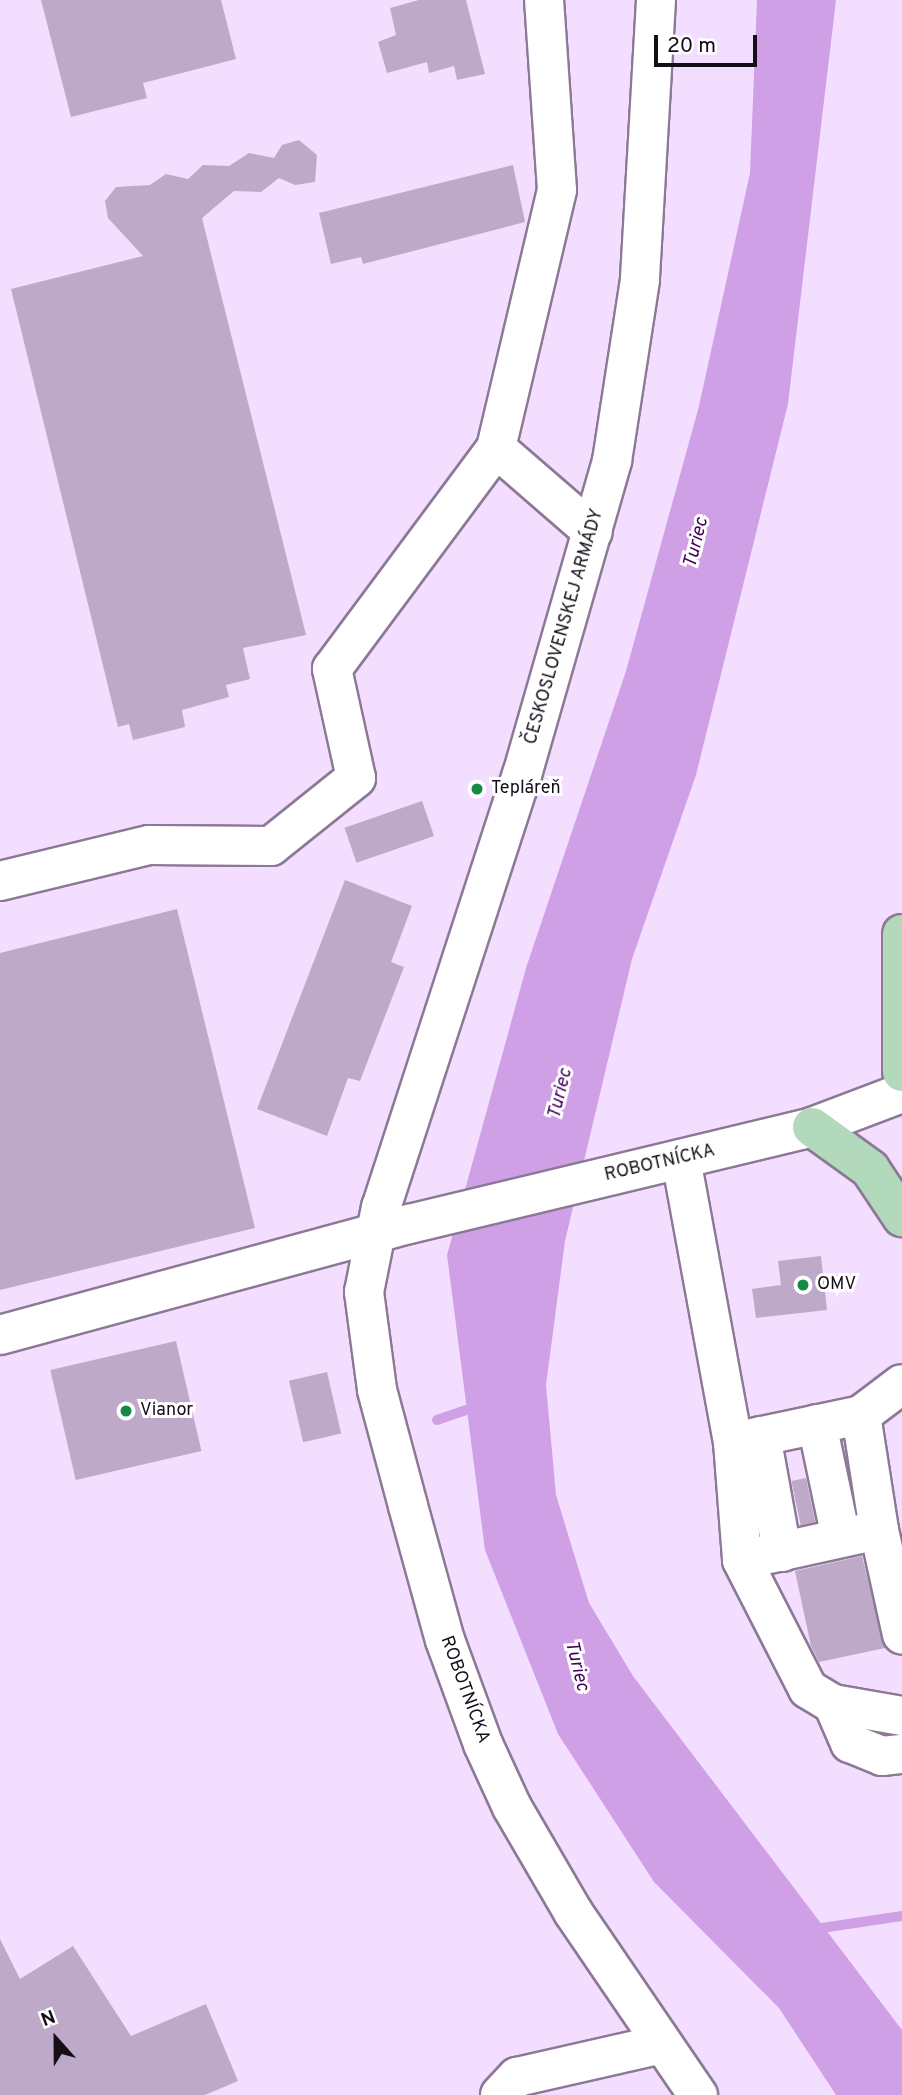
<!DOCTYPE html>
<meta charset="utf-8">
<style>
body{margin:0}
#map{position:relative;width:902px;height:2095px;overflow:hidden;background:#f4deff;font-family:Overpass,sans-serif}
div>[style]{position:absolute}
.water>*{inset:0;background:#d0a0e7}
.stream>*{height:10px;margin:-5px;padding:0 5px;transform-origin:5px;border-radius:5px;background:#d0a0e7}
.building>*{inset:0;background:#bea9c8;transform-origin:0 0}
.roads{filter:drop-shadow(2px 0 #8c7996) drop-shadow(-2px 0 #8c7996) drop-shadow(0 2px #8c7996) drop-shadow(0 -2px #8c7996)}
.minor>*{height:38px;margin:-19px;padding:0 19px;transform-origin:19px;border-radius:19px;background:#fff}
.major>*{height:38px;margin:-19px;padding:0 19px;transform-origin:19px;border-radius:19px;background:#b3d9bc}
.dots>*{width:19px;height:19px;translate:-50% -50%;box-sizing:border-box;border:4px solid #fff;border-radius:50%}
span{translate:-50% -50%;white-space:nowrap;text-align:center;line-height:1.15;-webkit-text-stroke:6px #fff;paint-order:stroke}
.street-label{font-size:18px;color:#150d18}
.poi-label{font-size:18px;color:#150d18}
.left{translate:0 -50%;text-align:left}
.water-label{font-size:19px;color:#43005a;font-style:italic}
.north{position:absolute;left:21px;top:2004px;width:70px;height:70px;-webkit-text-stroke:5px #fff;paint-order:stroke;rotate:339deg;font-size:19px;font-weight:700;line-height:28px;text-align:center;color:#150d18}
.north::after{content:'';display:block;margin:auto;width:24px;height:32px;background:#150d18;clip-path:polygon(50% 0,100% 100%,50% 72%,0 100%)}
.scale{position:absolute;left:654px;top:35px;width:103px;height:32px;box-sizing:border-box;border:4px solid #150d18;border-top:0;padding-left:9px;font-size:21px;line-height:24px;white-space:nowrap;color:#150d18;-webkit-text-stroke:5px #fff;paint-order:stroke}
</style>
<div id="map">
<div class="water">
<i style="clip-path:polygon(757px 0,836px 0,788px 404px,696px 775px,632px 959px,565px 1241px,546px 1385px,556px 1495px,589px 1603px,633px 1676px,902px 2030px,902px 2095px,836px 2095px,779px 2008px,654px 1882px,558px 1734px,485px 1550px,447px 1255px,526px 968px,626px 671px,699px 406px,750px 173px)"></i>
</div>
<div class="stream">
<i style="left:437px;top:1420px;width:43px;rotate:-18.9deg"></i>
<i style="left:815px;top:1929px;width:88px;rotate:-8.5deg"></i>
</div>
<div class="building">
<i style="clip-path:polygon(41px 0,221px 0,236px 59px,143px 83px,147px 98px,71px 117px)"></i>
<i style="clip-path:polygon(419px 0,466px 0,485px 74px,457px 80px,454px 66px,429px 73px,427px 62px,387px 73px,378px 42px,396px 35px,390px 8px)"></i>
<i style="clip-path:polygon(299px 140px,317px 155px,315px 182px,295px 185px,279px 178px,261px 192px,234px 191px,202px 218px,306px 635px,243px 648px,250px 679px,226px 685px,229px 697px,182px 710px,185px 727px,133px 740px,129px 724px,118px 727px,11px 289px,143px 256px,108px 218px,105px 201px,116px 187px,150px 185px,166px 174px,188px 179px,203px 165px,229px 166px,249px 153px,274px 158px,282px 145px)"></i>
<i style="clip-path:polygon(513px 165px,525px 222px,363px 264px,361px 257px,331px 264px,319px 213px)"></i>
<i style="left:422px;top:801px;width:37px;height:82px;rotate:71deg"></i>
<i style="clip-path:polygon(345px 880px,412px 906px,391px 962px,404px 967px,360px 1081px,348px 1078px,327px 1136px,257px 1109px)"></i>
<i style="clip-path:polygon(177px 909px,255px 1228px,0 1290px,0 953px)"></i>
<i style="clip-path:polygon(821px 1256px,827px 1310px,756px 1318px,752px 1289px,781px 1285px,778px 1261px)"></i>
<i style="left:176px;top:1341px;width:113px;height:129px;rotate:77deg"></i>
<i style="left:327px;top:1372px;width:63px;height:39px;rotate:77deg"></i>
<i style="left:806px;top:1478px;width:45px;height:15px;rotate:78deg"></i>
<i style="clip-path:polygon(862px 1556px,885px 1648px,819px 1662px,811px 1646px,795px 1571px)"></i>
<i style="clip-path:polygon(0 1939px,20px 1979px,73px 1946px,131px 2036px,206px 2004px,238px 2081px,205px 2095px,0 2095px)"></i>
</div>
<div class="roads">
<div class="minor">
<i style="left:656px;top:0;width:280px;rotate:93.3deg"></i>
<i style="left:640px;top:280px;width:183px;rotate:98.8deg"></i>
<i style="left:612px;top:461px;width:326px;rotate:106deg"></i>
<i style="left:522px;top:774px;width:455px;rotate:108deg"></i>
<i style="left:381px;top:1207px;width:87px;rotate:101.3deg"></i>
<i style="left:364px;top:1292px;width:99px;rotate:82.4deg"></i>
<i style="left:377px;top:1390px;width:120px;rotate:75deg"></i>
<i style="left:408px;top:1506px;width:139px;rotate:74.6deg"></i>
<i style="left:445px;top:1640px;width:111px;rotate:69.9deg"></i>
<i style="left:483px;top:1744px;width:69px;rotate:65.3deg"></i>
<i style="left:512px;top:1807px;width:121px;rotate:59.8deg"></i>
<i style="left:573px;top:1912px;width:222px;rotate:55.7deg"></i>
<i style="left:496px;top:448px;width:265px;rotate:-76.7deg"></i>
<i style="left:557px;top:190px;width:190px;rotate:-93.9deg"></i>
<i style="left:0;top:881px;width:153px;rotate:-13.6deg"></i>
<i style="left:149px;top:845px;width:122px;rotate:0.5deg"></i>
<i style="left:271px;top:846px;width:109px;rotate:-38.7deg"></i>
<i style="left:356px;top:778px;width:112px;rotate:-102.4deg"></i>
<i style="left:332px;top:669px;width:275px;rotate:-53.4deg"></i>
<i style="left:496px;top:448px;width:128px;rotate:40.9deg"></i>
<i style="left:681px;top:1159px;width:288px;rotate:79.6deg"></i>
<i style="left:733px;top:1442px;width:118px;rotate:85.6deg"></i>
<i style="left:742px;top:1560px;width:145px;rotate:62.9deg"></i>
<i style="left:808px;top:1689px;width:29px;rotate:31deg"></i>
<i style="left:833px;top:1704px;width:70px;rotate:9.9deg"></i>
<i style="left:0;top:1335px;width:424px;rotate:-15.2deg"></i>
<i style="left:409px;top:1224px;width:415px;rotate:-13.5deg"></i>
<i style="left:812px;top:1127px;width:96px;rotate:-20.7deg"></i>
<i style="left:861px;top:1415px;width:116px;rotate:81.1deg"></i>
<i style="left:879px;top:1530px;width:107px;rotate:77.6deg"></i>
<i style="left:817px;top:1424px;width:116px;rotate:78.1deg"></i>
<i style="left:761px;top:1436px;width:118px;rotate:79.7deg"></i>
<i style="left:733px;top:1442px;width:131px;rotate:-11.9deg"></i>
<i style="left:861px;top:1415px;width:51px;rotate:-37.1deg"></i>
<i style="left:742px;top:1560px;width:140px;rotate:-12.4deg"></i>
<i style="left:833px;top:1704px;width:43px;rotate:66.4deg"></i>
<i style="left:850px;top:1743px;width:35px;rotate:22deg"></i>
<i style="left:882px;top:1756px;width:20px;rotate:-6deg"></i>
<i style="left:500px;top:2095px;width:25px;rotate:-47deg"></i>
<i style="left:517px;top:2077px;width:149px;rotate:-12.8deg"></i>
</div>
<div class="major">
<i style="left:902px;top:934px;width:138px;rotate:90deg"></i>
<i style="left:812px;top:1127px;width:72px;rotate:35.9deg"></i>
<i style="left:870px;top:1169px;width:58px;rotate:56.3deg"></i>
</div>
</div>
<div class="dots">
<i style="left:477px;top:789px;background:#148a44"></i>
<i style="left:803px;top:1285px;background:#148a44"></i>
<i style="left:126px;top:1411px;background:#148a44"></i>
</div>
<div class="street-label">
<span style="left:565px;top:627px;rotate:-74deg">ČESKOSLOVENSKEJ ARMÁDY</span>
<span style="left:660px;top:1164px;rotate:-13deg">ROBOTNÍCKA</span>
<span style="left:464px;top:1690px;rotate:70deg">ROBOTNÍCKA</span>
</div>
<div class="poi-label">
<span class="left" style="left:491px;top:789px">Tepláreň</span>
<span class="left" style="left:817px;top:1285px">OMV</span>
<span class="left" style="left:140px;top:1411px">Vianor</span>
</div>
<div class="water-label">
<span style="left:697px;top:543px;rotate:-76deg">Turiec</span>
<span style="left:561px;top:1094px;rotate:-76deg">Turiec</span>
<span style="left:576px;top:1666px;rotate:76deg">Turiec</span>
</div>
<div class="north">N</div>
<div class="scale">20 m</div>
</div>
